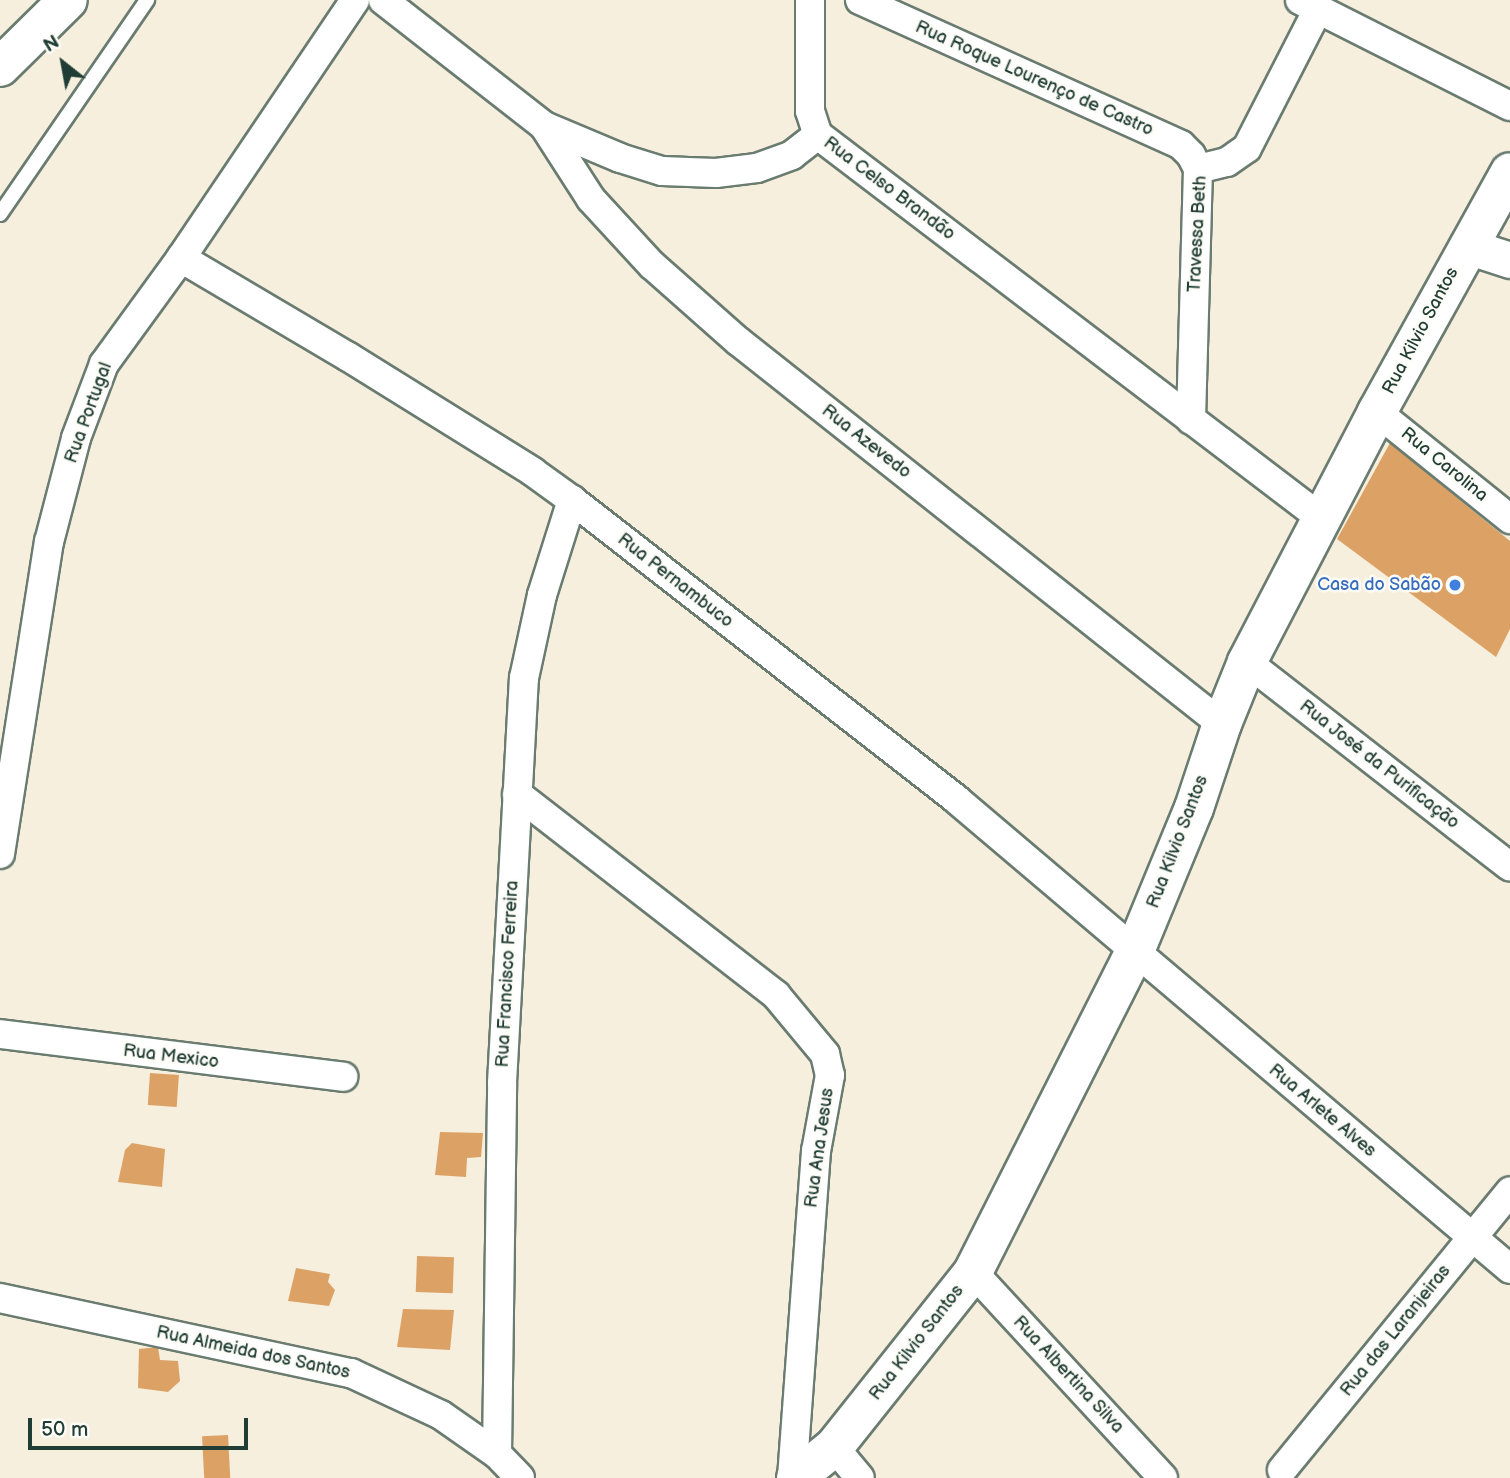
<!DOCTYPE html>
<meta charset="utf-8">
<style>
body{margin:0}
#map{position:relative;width:1510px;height:1478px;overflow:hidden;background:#f6efde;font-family:"Balsamiq Sans",sans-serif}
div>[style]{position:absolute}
.building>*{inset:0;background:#dca265;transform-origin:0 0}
.roads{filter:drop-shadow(2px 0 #6a7b70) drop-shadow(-2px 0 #6a7b70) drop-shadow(0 2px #6a7b70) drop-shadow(0 -2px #6a7b70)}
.service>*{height:14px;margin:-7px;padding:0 7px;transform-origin:7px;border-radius:7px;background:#fff}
.minor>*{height:28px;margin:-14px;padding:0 14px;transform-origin:14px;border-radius:14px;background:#fff}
.tertiary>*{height:35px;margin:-17.5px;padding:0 17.5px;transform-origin:17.5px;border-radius:17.5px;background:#fff}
.secondary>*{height:38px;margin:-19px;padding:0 19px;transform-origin:19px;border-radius:19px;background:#fff}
.motorway>*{height:38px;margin:-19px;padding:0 19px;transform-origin:19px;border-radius:19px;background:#fff}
.dots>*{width:19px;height:19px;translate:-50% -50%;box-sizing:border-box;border:4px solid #fdfcf7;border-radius:50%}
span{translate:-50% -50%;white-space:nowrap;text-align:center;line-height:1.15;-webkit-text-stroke:5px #fdfcf7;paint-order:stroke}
.street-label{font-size:18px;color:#1f3d34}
.shop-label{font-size:18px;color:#366cbe}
.right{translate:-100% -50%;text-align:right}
.north{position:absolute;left:28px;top:28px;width:70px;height:70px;-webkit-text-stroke:5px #fdfcf7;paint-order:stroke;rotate:329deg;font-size:19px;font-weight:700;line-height:28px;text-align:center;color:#1f3d34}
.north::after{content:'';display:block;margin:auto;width:24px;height:32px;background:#1f3d34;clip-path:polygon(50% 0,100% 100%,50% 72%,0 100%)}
.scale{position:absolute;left:28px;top:1418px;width:220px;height:32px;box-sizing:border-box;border:4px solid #1f3d34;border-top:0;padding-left:9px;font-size:21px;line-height:24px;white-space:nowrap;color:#1f3d34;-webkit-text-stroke:5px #fdfcf7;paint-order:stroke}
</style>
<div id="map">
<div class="building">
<i style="clip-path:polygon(1390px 443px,1510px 541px,1510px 629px,1496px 657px,1337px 539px)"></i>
<i style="left:150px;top:1073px;width:29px;height:32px;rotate:4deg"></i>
<i style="clip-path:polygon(440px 1132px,483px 1133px,481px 1157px,467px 1158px,466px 1177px,435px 1175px)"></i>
<i style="clip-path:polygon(132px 1143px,165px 1149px,162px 1187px,118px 1182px,125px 1150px)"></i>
<i style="left:417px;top:1256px;width:37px;height:36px;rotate:2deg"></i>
<i style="clip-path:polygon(296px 1268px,330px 1274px,328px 1282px,335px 1290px,329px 1306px,288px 1301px)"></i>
<i style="clip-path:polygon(403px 1309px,454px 1310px,450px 1350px,397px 1347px)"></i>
<i style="clip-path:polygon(158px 1347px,160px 1360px,178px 1361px,180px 1381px,168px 1392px,138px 1388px,139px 1349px)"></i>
<i style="left:228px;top:1435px;width:43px;height:26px;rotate:87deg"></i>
</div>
<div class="roads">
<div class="service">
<i style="left:0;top:214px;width:260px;rotate:-55.5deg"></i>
</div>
<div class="minor">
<i style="left:383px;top:0;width:204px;rotate:38deg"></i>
<i style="left:544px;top:126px;width:82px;rotate:22.8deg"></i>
<i style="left:620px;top:158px;width:44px;rotate:17.2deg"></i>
<i style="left:662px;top:171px;width:54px;rotate:2.1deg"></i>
<i style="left:716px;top:173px;width:41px;rotate:-7deg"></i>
<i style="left:757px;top:168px;width:37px;rotate:-20deg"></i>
<i style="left:792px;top:155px;width:33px;rotate:-38deg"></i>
<i style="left:810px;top:0;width:111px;rotate:90deg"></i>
<i style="left:810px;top:111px;width:25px;rotate:72deg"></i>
<i style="left:860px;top:0;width:352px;rotate:24.3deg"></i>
<i style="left:1181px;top:145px;width:14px;rotate:45deg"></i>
<i style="left:1191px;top:155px;width:16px;rotate:63deg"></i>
<i style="left:1198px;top:169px;width:251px;rotate:91.6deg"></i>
<i style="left:1300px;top:0;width:235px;rotate:26.8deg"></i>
<i style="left:544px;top:126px;width:87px;rotate:57.2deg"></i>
<i style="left:591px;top:199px;width:90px;rotate:47.3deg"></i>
<i style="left:652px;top:265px;width:115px;rotate:41.5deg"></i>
<i style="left:738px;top:341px;width:617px;rotate:38.36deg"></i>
<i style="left:818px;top:135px;width:632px;rotate:37.29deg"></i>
<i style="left:1198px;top:169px;width:30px;rotate:-14deg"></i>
<i style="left:1227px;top:162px;width:24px;rotate:-35deg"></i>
<i style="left:1247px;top:148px;width:154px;rotate:-62.9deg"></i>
<i style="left:181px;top:258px;width:193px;rotate:30.6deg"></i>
<i style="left:347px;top:356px;width:219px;rotate:31.9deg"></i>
<i style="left:533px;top:472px;width:48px;rotate:35.7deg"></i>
<i style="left:572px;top:500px;width:488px;rotate:37.9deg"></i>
<i style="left:957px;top:800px;width:725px;rotate:40.3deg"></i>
<i style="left:1377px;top:412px;width:171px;rotate:38.8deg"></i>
<i style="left:1247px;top:662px;width:333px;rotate:37.9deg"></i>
<i style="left:517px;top:794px;width:328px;rotate:37.8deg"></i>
<i style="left:776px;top:995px;width:77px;rotate:50.3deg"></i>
<i style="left:825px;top:1054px;width:22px;rotate:77deg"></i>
<i style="left:830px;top:1075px;width:77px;rotate:100.4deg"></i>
<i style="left:816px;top:1151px;width:328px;rotate:94.2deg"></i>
<i style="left:0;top:854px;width:316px;rotate:-81.1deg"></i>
<i style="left:49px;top:542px;width:107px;rotate:-75.4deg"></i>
<i style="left:76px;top:438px;width:79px;rotate:-69.3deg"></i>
<i style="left:104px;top:364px;width:131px;rotate:-54deg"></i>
<i style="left:181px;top:258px;width:311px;rotate:-56deg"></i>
<i style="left:0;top:1034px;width:346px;rotate:7.1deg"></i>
<i style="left:973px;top:1272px;width:280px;rotate:47.3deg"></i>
<i style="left:0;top:1298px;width:359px;rotate:12.1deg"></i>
<i style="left:351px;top:1373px;width:99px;rotate:25deg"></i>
<i style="left:441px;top:1415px;width:68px;rotate:34.9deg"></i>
<i style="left:497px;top:1454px;width:33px;rotate:46deg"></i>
<i style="left:834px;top:1447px;width:40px;rotate:50deg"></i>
<i style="left:497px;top:1454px;width:371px;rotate:-89.2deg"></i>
<i style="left:502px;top:1083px;width:406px;rotate:-86.9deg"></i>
<i style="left:524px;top:678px;width:85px;rotate:-77.8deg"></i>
<i style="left:542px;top:595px;width:100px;rotate:-72.5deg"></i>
<i style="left:1282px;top:1470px;width:360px;rotate:-50.7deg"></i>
</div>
<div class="tertiary">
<i style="left:1467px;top:246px;width:45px;rotate:18deg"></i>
</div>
<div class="secondary">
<i style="left:796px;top:1478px;width:49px;rotate:-39.2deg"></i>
<i style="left:834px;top:1447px;width:223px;rotate:-51.5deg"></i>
<i style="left:973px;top:1272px;width:360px;rotate:-63.2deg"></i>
<i style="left:1135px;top:951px;width:155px;rotate:-67.6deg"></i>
<i style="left:1194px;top:808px;width:89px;rotate:-71.6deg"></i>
<i style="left:1222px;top:724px;width:67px;rotate:-68deg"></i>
<i style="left:1247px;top:662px;width:282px;rotate:-62.5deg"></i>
<i style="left:1377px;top:412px;width:274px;rotate:-61deg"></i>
</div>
<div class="motorway">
<i style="left:0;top:67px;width:95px;rotate:-44.6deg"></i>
</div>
</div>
<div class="dots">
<i style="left:1455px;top:585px;background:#3f7fe0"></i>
</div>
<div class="street-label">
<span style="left:1034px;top:79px;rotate:24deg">Rua Roque Lourenço de Castro</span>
<span style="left:889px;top:189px;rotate:37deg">Rua Celso Brandão</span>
<span style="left:1198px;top:234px;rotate:-87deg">Travessa Beth</span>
<span style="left:1421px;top:331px;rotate:-62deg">Rua Kilvio Santos</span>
<span style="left:89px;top:413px;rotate:-70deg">Rua Portugal</span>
<span style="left:866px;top:442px;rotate:38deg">Rua Azevedo</span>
<span style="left:1444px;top:465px;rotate:39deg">Rua Carolina</span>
<span style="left:675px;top:581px;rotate:38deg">Rua Pernambuco</span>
<span style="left:1379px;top:765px;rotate:38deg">Rua José da Purificação</span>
<span style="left:1178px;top:842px;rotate:-69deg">Rua Kilvio Santos</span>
<span style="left:508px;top:974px;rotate:-87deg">Rua Francisco Ferreira</span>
<span style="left:171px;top:1057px;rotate:7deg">Rua Mexico</span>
<span style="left:1322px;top:1111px;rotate:40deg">Rua Arlete Alves</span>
<span style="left:820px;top:1148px;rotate:-82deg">Rua Ana Jesus</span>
<span style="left:1396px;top:1331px;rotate:-51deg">Rua das Laranjeiras</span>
<span style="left:917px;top:1343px;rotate:-52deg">Rua Kilvio Santos</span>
<span style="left:253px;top:1353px;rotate:12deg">Rua Almeida dos Santos</span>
<span style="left:1068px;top:1375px;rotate:47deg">Rua Albertina Silva</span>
</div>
<div class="shop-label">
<span class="right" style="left:1441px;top:585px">Casa do Sabão</span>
</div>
<div class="north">N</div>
<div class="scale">50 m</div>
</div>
